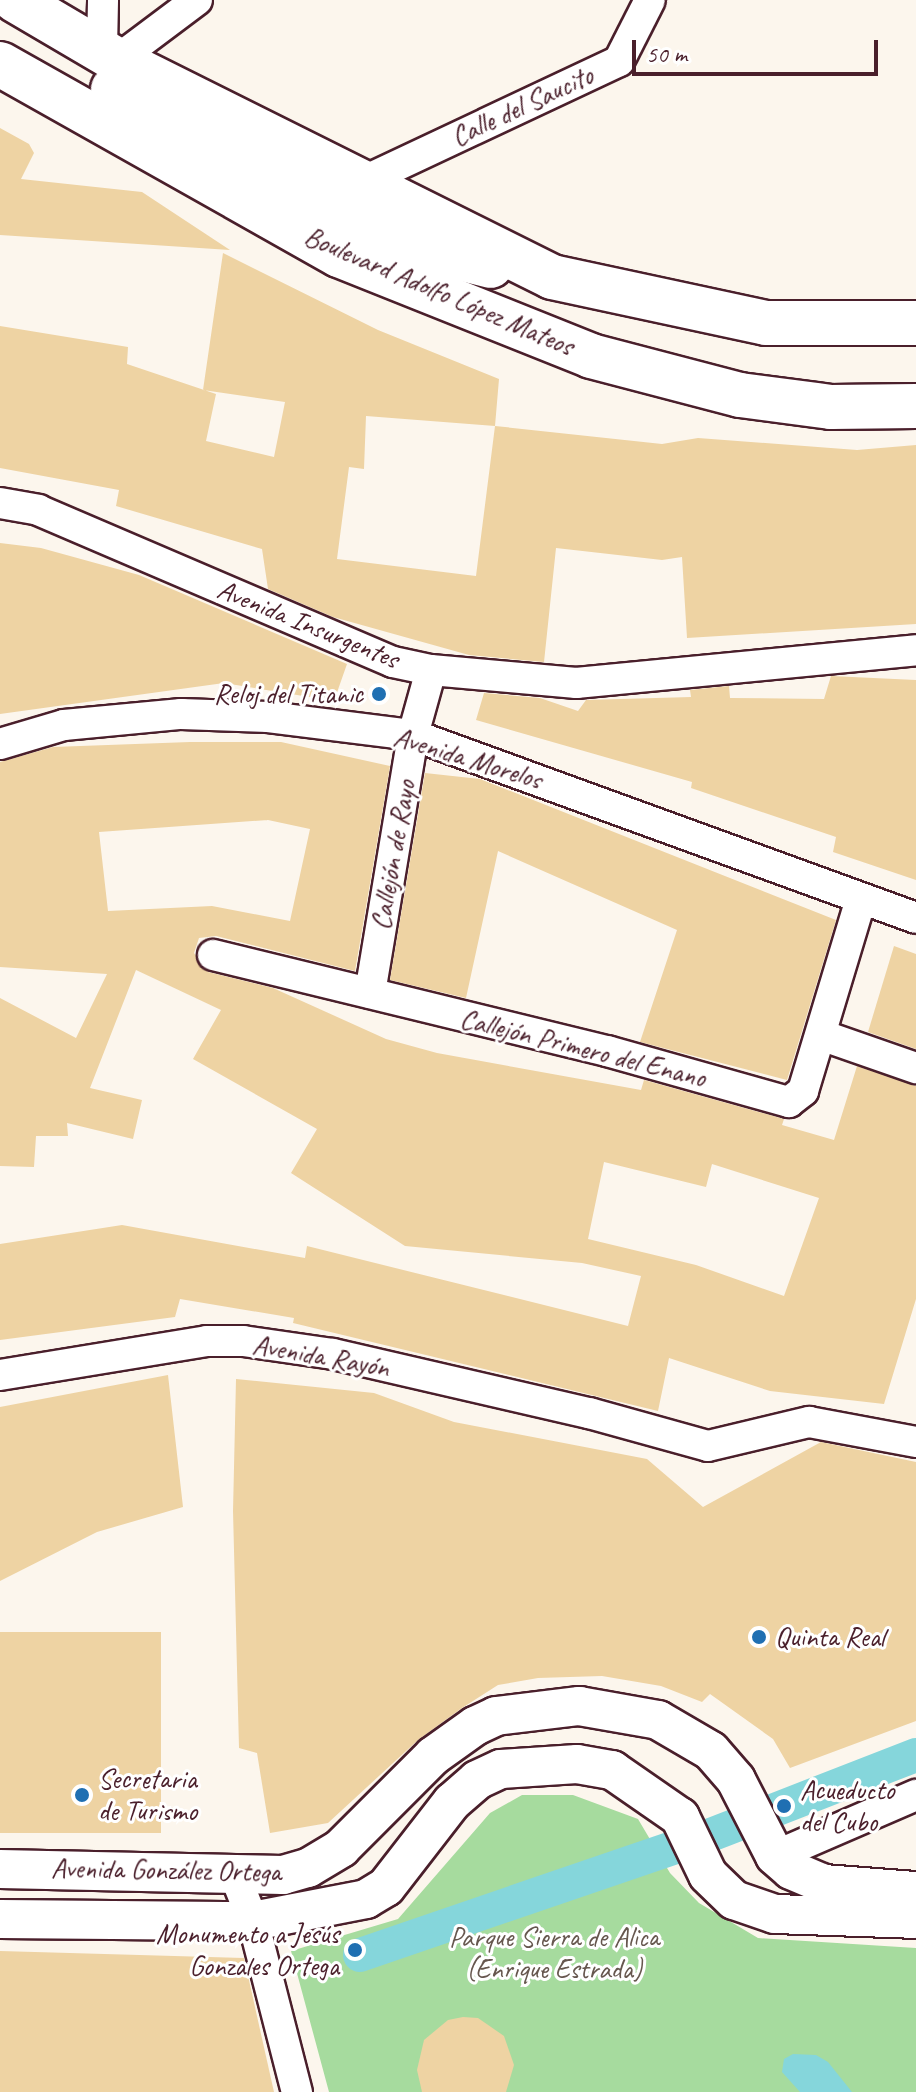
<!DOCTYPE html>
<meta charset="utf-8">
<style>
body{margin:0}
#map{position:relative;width:916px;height:2092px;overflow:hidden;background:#fcf6ed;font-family:Caveat,sans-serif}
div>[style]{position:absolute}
.green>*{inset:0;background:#a6db9e}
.water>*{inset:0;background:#85d6db}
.canal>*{height:34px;margin:-17px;padding:0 17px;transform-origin:17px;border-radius:17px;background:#85d6db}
.building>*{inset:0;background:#eed3a3;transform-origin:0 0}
.roads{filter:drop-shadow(2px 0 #4a1f2b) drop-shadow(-2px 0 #4a1f2b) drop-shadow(0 2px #4a1f2b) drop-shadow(0 -2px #4a1f2b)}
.minor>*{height:30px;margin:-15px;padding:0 15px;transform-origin:15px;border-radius:15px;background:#fff}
.tertiary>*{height:38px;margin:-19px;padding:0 19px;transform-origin:19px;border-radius:19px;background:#fff}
.primary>*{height:44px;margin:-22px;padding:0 22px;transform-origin:22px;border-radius:22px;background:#fff}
.dots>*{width:22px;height:22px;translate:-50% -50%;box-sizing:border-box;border:4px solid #fff;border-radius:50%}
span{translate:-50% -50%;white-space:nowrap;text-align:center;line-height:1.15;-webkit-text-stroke:6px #fff;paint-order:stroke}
.street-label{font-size:28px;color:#4a1f2b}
.poi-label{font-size:28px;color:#4a1f2b}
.right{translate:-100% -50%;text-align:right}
.left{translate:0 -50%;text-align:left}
.park-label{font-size:28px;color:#66574e}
.scale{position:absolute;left:632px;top:40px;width:246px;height:36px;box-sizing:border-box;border:4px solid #4a1f2b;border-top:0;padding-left:10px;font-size:24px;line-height:28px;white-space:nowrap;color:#4a1f2b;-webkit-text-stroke:6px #fff;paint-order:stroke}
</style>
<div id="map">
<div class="green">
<i style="clip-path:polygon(522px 1795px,573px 1795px,638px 1819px,670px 1873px,699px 1903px,758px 1938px,916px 1948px,916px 2092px,329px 2092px,291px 1951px,398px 1919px,490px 1813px)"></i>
</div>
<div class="water">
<i style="clip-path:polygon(793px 2054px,816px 2055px,828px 2062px,852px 2092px,800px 2092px,782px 2072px,784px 2059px)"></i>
</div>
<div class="canal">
<i style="left:360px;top:1955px;width:368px;rotate:-18.9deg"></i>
<i style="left:708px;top:1836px;width:223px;rotate:-21.3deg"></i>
</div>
<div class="building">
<i style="clip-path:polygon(0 128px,29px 144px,34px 153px,21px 179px,142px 192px,230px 250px,0 235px)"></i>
<i style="clip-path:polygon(evenodd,223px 253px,378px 330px,499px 379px,495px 426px,662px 444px,698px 438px,857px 450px,916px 445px,916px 624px,687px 638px,682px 557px,662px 560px,556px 548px,544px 662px,469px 655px,333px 617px,268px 589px,262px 549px,116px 506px,119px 490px,0 468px,0 326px,128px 347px,127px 364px,216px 394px,206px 441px,274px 457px,285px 402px,203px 390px,223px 253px,366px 416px,495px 426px,476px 576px,337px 559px,349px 467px,364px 469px,366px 416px)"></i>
<i style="clip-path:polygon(0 543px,41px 548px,139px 575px,347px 664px,334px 701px,224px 683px,0 714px)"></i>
<i style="clip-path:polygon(831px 676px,916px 680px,916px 880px,833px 852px,836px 837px,691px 788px,692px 782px,476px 720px,484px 693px,540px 698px,578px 711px,586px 700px,691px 697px,690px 690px,729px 686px,730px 698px,824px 699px)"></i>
<i style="clip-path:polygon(evenodd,190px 742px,281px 742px,390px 766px,355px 971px,216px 936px,199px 938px,194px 953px,208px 972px,273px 988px,386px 1039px,437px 1053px,641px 1090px,644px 1080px,784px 1119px,782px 1125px,834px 1140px,857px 1066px,916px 1086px,916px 1299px,884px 1404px,770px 1391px,669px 1358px,658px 1411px,293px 1323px,294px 1318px,180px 1299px,175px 1317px,0 1340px,0 1244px,122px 1225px,305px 1258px,307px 1246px,628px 1326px,641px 1276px,582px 1263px,405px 1246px,291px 1173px,317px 1129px,193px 1059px,221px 1010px,136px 970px,90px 1088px,142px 1100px,133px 1139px,67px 1123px,68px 1136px,36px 1136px,34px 1167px,0 1166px,0 998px,76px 1038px,107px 974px,0 967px,0 762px,53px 747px,190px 742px,268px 820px,310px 829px,290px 921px,212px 906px,108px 911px,99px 832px,268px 820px,190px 742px,604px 1162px,706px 1187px,712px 1164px,819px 1198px,784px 1296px,696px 1265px,588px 1239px,604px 1162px)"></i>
<i style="clip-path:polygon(425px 773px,480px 779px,836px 920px,787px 1080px,640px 1042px,677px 930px,498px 851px,466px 998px,390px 980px)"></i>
<i style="clip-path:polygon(894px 946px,916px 954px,916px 1049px,868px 1032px)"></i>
<i style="clip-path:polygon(168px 1375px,183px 1507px,97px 1532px,0 1581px,0 1407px)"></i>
<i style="clip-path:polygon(236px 1379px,374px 1393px,454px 1422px,647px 1459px,703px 1507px,821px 1442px,916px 1462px,916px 1721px,790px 1768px,773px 1739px,710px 1694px,702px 1702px,661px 1686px,602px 1676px,538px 1678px,498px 1685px,462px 1708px,418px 1740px,328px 1823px,270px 1833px,257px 1753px,239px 1748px,233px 1511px)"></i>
<i style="left:161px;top:1632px;width:201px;height:161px;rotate:90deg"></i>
<i style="clip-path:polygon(0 1951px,244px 1958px,274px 2092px,0 2092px)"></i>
<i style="clip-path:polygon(463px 2017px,478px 2018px,504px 2036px,514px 2065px,506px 2092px,422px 2092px,417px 2070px,424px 2040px,448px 2020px)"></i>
</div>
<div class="roads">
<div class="minor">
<i style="left:102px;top:49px;width:49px;rotate:-88.8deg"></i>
<i style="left:117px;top:60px;width:100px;rotate:-36.9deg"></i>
<i style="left:362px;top:182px;width:284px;rotate:-25.2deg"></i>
<i style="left:619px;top:61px;width:68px;rotate:-63.1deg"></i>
<i style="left:0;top:503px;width:39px;rotate:10deg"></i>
<i style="left:38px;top:510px;width:386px;rotate:23.2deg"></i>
<i style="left:393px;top:662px;width:39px;rotate:12deg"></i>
<i style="left:431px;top:670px;width:146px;rotate:5.1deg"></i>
<i style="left:576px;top:683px;width:342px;rotate:-5.5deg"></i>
<i style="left:0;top:744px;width:67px;rotate:-16.5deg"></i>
<i style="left:64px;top:725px;width:118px;rotate:-5.4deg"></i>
<i style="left:181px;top:714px;width:87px;rotate:2deg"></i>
<i style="left:268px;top:717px;width:146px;rotate:7.1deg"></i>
<i style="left:413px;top:735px;width:535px;rotate:19.99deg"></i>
<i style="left:213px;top:955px;width:406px;rotate:13.7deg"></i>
<i style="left:607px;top:1051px;width:189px;rotate:15.7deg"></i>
<i style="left:789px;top:1102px;width:18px;rotate:-38deg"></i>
<i style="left:803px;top:1091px;width:201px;rotate:-73.2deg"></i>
<i style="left:370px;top:993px;width:262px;rotate:-80.5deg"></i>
<i style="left:413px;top:735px;width:67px;rotate:-74.5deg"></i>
<i style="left:821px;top:1035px;width:101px;rotate:19.2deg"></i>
<i style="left:0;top:1375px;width:210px;rotate:-9.3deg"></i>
<i style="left:207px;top:1341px;width:36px"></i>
<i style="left:243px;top:1341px;width:91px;rotate:8.2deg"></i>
<i style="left:333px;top:1354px;width:263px;rotate:13deg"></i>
<i style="left:589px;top:1413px;width:123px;rotate:15.5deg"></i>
<i style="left:708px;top:1446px;width:104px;rotate:-13.4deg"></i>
<i style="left:809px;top:1422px;width:109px;rotate:10.6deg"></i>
<i style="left:775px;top:1856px;width:154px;rotate:-23.4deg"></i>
<i style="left:234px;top:1873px;width:52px;rotate:68.4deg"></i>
<i style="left:253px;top:1921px;width:177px;rotate:75.6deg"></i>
</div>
<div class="tertiary">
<i style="left:0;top:1869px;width:283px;rotate:1.2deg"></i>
<i style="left:283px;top:1875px;width:26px;rotate:-16deg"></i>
<i style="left:308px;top:1868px;width:39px;rotate:-31deg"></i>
<i style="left:341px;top:1848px;width:130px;rotate:-45deg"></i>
<i style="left:433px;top:1756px;width:52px;rotate:-35.5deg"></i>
<i style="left:475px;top:1726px;width:23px;rotate:-25deg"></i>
<i style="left:496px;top:1716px;width:84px;rotate:-6.9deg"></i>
<i style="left:579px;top:1706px;width:80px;rotate:10deg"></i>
<i style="left:658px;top:1720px;width:61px;rotate:30.3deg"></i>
<i style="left:711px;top:1751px;width:38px;rotate:49deg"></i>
<i style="left:736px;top:1780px;width:85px;rotate:62.8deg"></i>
<i style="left:775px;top:1856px;width:21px;rotate:41deg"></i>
<i style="left:791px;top:1870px;width:36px;rotate:23deg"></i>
<i style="left:824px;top:1884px;width:92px;rotate:4.4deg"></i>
<i style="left:0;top:1919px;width:253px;rotate:0.5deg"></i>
<i style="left:253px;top:1921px;width:115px;rotate:-11deg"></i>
<i style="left:366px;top:1899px;width:23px;rotate:-31deg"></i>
<i style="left:386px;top:1887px;width:108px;rotate:-52.2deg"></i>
<i style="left:452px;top:1802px;width:33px;rotate:-41deg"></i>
<i style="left:477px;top:1780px;width:26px;rotate:-25deg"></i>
<i style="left:501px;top:1769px;width:76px;rotate:-3.8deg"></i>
<i style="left:577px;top:1764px;width:36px;rotate:10deg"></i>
<i style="left:612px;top:1770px;width:83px;rotate:34.7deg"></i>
<i style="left:680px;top:1817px;width:64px;rotate:64.2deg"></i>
<i style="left:708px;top:1875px;width:36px;rotate:44deg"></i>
<i style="left:734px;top:1900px;width:43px;rotate:18.9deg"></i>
<i style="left:775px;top:1914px;width:141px;rotate:2deg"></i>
</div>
<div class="primary">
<i style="left:15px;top:0;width:118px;rotate:30.5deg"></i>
<i style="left:117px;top:60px;width:486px;rotate:26.5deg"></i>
<i style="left:552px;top:277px;width:219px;rotate:12.1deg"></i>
<i style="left:766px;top:323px;width:150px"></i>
<i style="left:0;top:64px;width:389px;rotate:29.4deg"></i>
<i style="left:339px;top:255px;width:271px;rotate:21.8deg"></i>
<i style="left:591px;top:356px;width:154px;rotate:14.7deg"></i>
<i style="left:740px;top:395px;width:92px;rotate:7.5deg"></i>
<i style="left:831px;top:407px;width:85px;rotate:-0.7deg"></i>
<i style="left:113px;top:89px;width:257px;rotate:28.9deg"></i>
<i style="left:338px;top:213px;width:84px;rotate:23.8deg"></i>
<i style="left:415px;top:247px;width:78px;rotate:14deg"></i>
</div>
</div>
<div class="dots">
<i style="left:379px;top:694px;background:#1f6fb2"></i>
<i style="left:759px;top:1637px;background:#1f6fb2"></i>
<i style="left:82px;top:1795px;background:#1f6fb2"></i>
<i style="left:784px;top:1806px;background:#1f6fb2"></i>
<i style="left:355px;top:1950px;background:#1f6fb2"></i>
</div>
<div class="street-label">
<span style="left:522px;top:106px;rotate:-25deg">Calle del Saucito</span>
<span style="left:439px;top:291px;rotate:23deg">Boulevard Adolfo López Mateos</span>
<span style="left:308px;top:624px;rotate:22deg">Avenida Insurgentes</span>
<span style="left:468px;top:758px;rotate:17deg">Avenida Morelos</span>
<span style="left:393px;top:855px;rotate:-80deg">Callejón de Rayo</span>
<span style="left:583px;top:1048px;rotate:14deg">Callejón Primero del Enano</span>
<span style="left:321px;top:1356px;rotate:10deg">Avenida Rayón</span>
<span style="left:166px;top:1870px;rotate:1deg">Avenida González Ortega</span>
</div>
<div class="poi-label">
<span class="right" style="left:363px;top:694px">Reloj del Titanic</span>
<span class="left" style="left:775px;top:1637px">Quinta Real</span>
<span class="left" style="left:98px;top:1795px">Secretaria<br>de Turismo</span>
<span class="left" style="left:800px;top:1806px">Acueducto<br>del Cubo</span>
<span class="right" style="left:339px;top:1950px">Monumento a Jesús<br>Gonzales Ortega</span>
</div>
<div class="park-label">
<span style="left:554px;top:1953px">Parque Sierra de Alica<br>(Enrique Estrada)</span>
</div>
<div class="scale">50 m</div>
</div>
